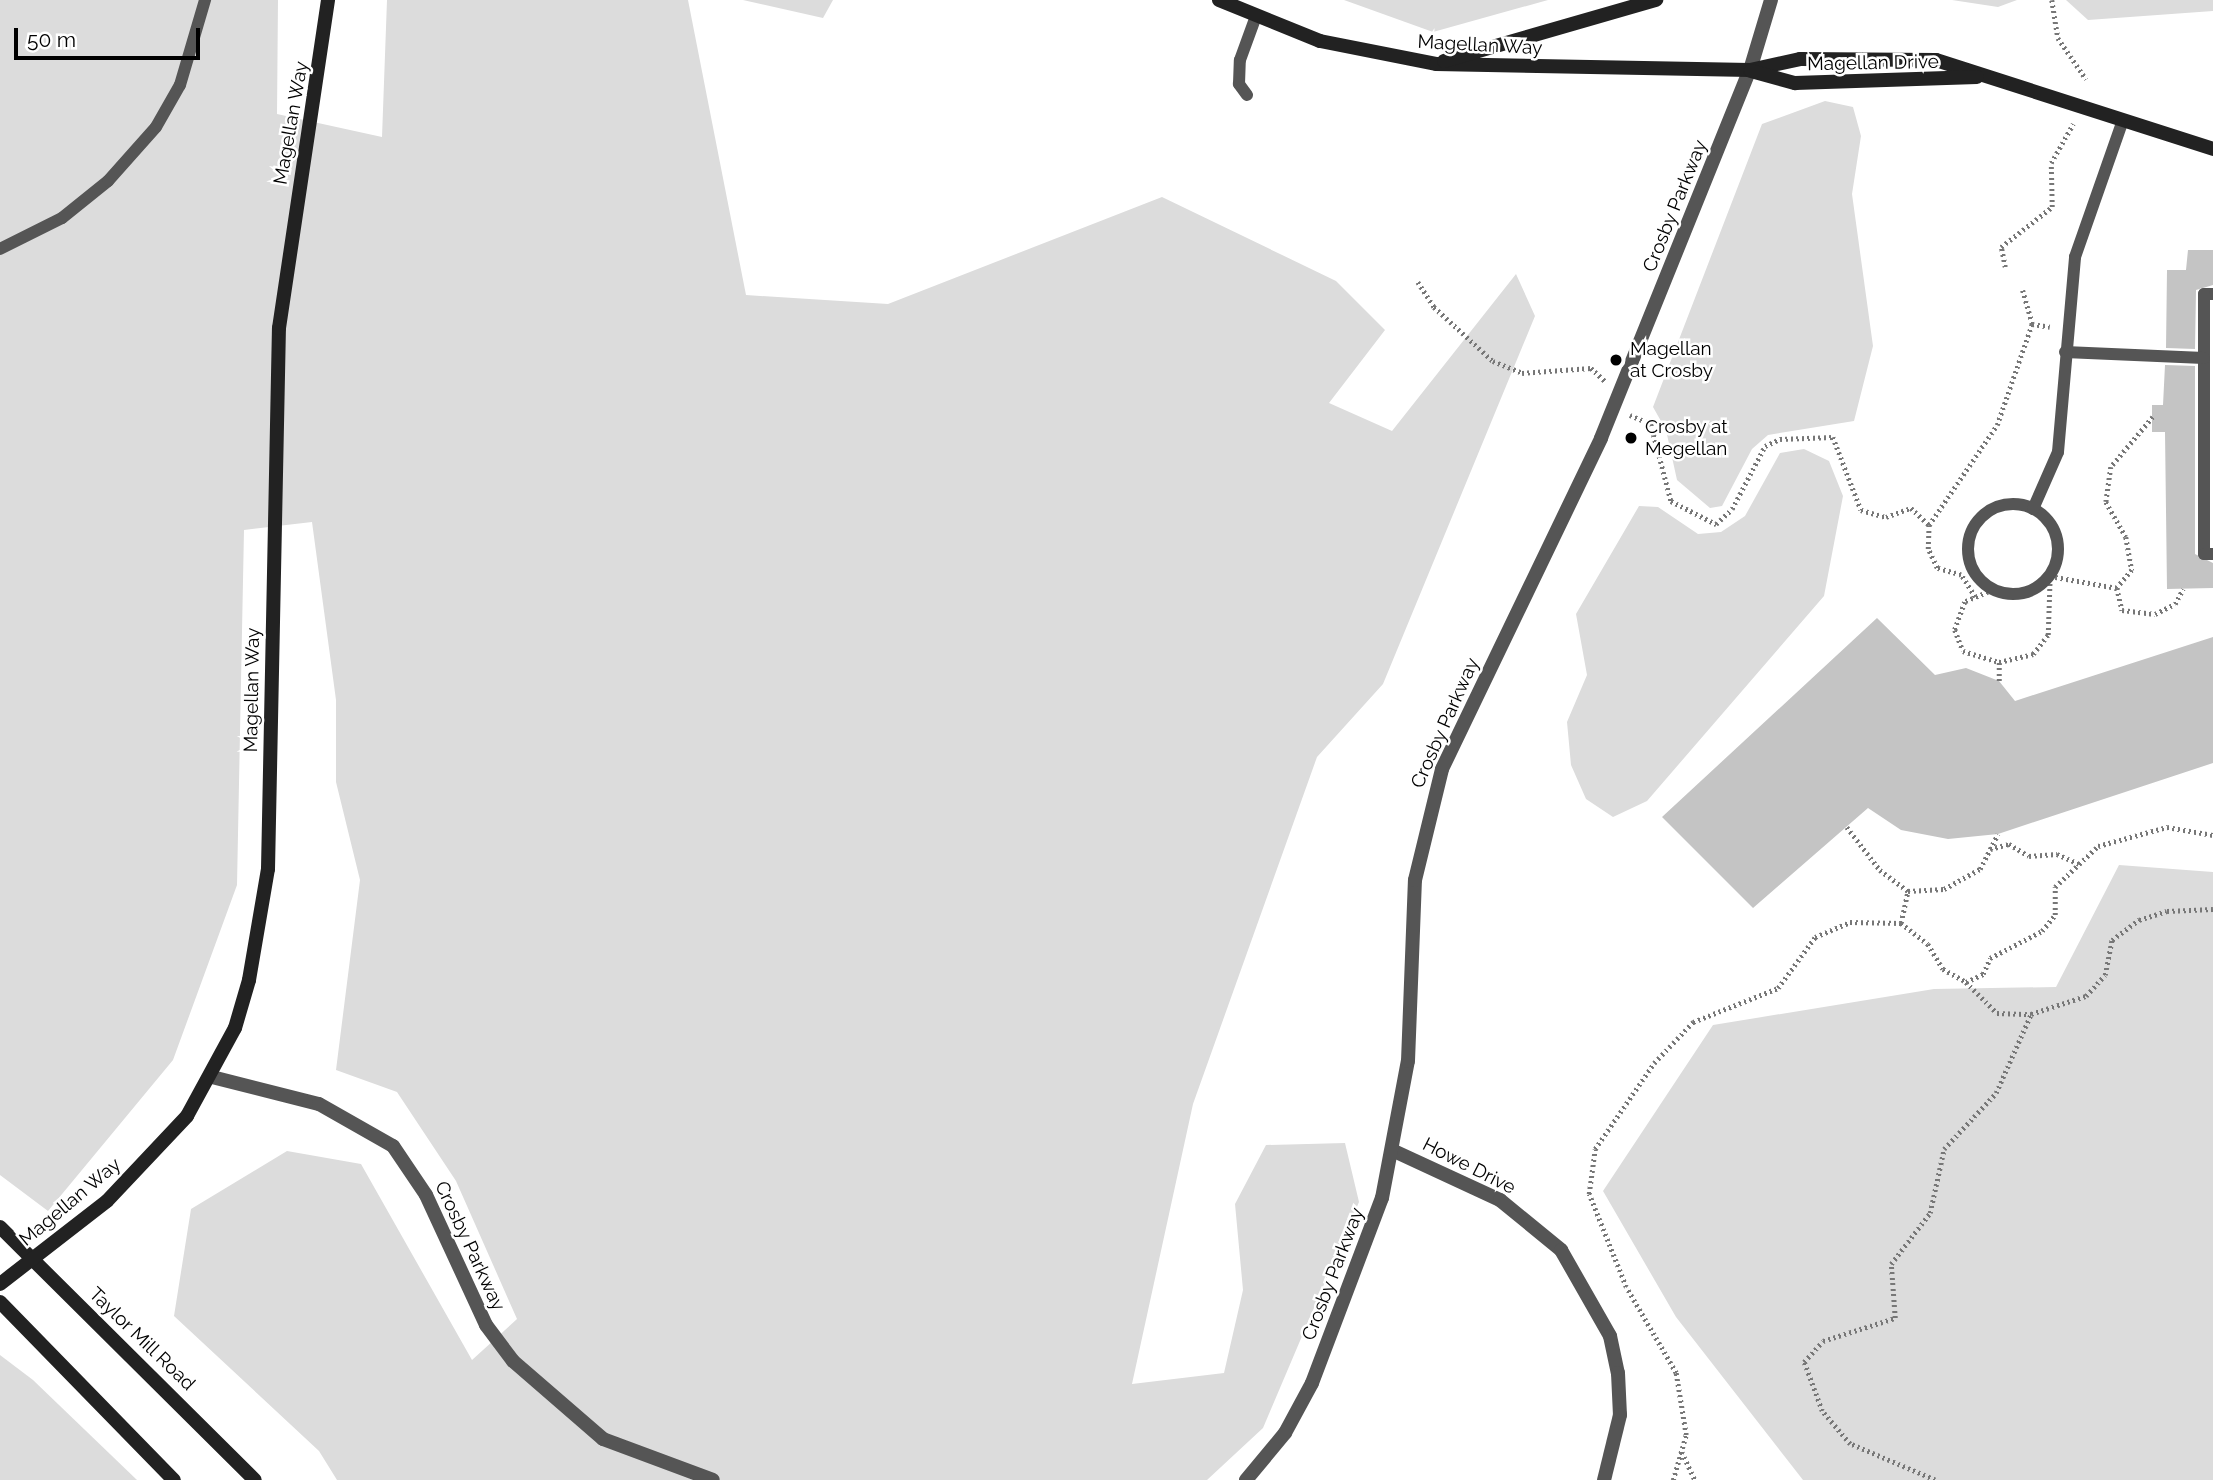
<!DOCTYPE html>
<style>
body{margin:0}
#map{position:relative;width:2213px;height:1480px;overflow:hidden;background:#fff;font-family:Raleway,sans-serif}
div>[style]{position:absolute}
.green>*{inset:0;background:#dcdcdc}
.building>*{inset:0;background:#c4c4c4}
.path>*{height:4.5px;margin-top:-2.25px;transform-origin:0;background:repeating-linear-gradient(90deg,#777 0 2px,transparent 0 5.5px)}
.lane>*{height:12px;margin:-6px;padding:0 6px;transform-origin:6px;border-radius:6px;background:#555}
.lane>.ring{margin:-6px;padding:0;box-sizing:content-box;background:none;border:12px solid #555;border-radius:50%}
.street>*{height:14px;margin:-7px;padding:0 7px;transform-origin:7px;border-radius:7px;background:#555}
.secondary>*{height:14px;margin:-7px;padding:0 7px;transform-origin:7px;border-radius:7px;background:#222}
.dots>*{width:19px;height:19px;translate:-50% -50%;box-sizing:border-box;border:4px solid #fff;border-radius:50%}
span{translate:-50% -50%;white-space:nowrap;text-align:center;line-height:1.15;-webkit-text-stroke:5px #fff;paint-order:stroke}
.street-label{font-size:19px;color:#000}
.poi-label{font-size:19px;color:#000}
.left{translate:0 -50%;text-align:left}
.scale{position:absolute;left:14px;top:28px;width:186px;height:32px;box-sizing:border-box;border:4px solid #000;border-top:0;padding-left:9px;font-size:21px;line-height:24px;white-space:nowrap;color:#000;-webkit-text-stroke:5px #fff;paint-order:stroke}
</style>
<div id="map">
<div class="green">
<i style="clip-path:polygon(0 0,278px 0,277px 114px,382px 137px,387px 0,688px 0,746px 295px,888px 304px,1162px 197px,1336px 281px,1385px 330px,1329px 403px,1392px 431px,1516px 274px,1535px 316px,1383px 684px,1317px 757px,1193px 1104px,1132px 1384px,1224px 1373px,1243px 1290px,1235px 1204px,1266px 1145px,1345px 1143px,1359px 1202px,1263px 1428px,1207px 1480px,337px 1480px,319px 1451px,174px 1316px,191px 1209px,287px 1151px,361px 1164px,472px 1360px,517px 1319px,456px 1181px,397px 1092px,336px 1070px,360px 880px,336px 782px,336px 700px,312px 522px,244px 530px,237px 885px,173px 1060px,48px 1211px,0 1175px)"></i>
<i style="clip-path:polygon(743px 0,833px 0,823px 18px)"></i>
<i style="clip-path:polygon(1344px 0,1548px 0,1433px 32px)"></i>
<i style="clip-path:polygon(1952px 0,2017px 0,1998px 7px)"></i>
<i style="clip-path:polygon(2066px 0,2213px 0,2213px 11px,2088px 20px)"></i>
<i style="clip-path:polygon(1825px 101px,1853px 107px,1861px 136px,1852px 194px,1873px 346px,1854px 421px,1768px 435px,1752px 449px,1722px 506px,1710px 508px,1677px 480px,1666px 430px,1653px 407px,1762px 124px)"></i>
<i style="clip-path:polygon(1804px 449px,1829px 461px,1843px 496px,1824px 596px,1647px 801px,1613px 817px,1586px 799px,1571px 765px,1567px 722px,1587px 675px,1576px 614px,1639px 506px,1658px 507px,1698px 534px,1721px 532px,1745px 516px,1780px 453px)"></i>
<i style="clip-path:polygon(2119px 865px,2213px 872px,2213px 1480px,1803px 1480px,1676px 1317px,1603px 1191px,1713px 1025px,1934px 989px,2056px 987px)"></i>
<i style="clip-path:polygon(0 1355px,33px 1380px,137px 1480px,0 1480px)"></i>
</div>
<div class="building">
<i style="clip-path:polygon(2188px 250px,2213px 250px,2213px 285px,2196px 290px,2195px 349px,2166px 348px,2167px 270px,2186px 270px)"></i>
<i style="clip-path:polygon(2165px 365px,2195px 366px,2195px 554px,2213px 563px,2213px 588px,2167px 589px,2165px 432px,2152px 432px,2152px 405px,2163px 405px)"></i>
<i style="clip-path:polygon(1877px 618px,1935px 675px,1966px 668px,1999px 681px,2015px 701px,2213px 637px,2213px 763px,1998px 834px,1948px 839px,1901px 830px,1868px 808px,1753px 908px,1662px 817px)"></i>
</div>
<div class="path">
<i style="left:2052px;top:0;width:38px;rotate:81deg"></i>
<i style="left:2058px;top:38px;width:50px;rotate:55.7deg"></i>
<i style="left:2005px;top:267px;width:20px;rotate:-101deg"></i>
<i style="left:2001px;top:247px;width:65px;rotate:-38.1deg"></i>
<i style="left:2052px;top:207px;width:44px;rotate:-91.3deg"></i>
<i style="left:2051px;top:163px;width:45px;rotate:-60.6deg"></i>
<i style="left:1418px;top:282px;width:30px;rotate:57deg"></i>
<i style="left:1434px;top:307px;width:80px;rotate:42.5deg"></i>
<i style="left:1493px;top:361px;width:31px;rotate:22deg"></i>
<i style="left:1522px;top:373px;width:69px;rotate:-4.1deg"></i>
<i style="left:1591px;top:368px;width:19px;rotate:43deg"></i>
<i style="left:2032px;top:324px;width:18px;rotate:9deg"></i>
<i style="left:1630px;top:415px;width:23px;rotate:23deg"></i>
<i style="left:1651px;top:424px;width:80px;rotate:75.4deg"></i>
<i style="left:1671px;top:501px;width:51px;rotate:27.1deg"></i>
<i style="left:1716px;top:524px;width:22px;rotate:-43deg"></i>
<i style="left:1732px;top:509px;width:71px;rotate:-62.4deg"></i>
<i style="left:1765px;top:446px;width:17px;rotate:-25deg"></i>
<i style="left:1780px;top:439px;width:53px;rotate:-2.2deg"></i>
<i style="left:1833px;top:437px;width:78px;rotate:69deg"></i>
<i style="left:1861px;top:510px;width:26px;rotate:16deg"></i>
<i style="left:1886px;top:517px;width:27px;rotate:-20deg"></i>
<i style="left:1911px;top:508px;width:25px;rotate:43deg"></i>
<i style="left:2153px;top:417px;width:65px;rotate:130deg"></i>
<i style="left:2111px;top:467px;width:35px;rotate:98deg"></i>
<i style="left:2106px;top:502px;width:40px;rotate:60.3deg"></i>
<i style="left:2126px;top:537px;width:34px;rotate:80deg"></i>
<i style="left:2132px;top:570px;width:23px;rotate:130deg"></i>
<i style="left:2117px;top:588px;width:23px;rotate:77deg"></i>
<i style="left:2122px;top:610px;width:33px;rotate:7deg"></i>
<i style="left:2155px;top:614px;width:22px;rotate:-27deg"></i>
<i style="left:2175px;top:604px;width:17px;rotate:-62deg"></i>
<i style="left:1993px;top:590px;width:30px;rotate:157deg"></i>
<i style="left:1965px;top:602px;width:30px;rotate:110deg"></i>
<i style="left:1955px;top:630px;width:22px;rotate:69deg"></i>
<i style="left:1963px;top:651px;width:38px;rotate:17deg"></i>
<i style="left:1999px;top:662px;width:35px;rotate:-13deg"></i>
<i style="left:2033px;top:654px;width:24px;rotate:-52deg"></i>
<i style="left:2048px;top:635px;width:59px;rotate:-88.1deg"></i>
<i style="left:2050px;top:576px;width:68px;rotate:10.2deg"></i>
<i style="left:1975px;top:597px;width:26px;rotate:-122deg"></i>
<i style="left:1961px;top:575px;width:25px;rotate:-164deg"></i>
<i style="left:1937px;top:568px;width:21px;rotate:-115deg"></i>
<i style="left:1928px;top:549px;width:24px;rotate:-88deg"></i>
<i style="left:1929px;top:525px;width:121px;rotate:-55.8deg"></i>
<i style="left:1997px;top:425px;width:107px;rotate:-70.9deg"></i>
<i style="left:2032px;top:324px;width:35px;rotate:-106deg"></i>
<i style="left:1999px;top:681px;width:19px;rotate:-90deg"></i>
<i style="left:1847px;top:827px;width:54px;rotate:52.5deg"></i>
<i style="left:1880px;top:870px;width:35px;rotate:37deg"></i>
<i style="left:1908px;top:891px;width:36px;rotate:-3deg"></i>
<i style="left:1944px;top:889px;width:41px;rotate:-29.1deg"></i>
<i style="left:1980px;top:869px;width:39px;rotate:-63deg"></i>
<i style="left:1990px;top:849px;width:20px;rotate:-15deg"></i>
<i style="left:2009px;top:844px;width:23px;rotate:31deg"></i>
<i style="left:2029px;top:856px;width:28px;rotate:-4deg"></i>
<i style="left:2057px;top:854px;width:24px;rotate:24deg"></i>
<i style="left:1901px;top:923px;width:33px;rotate:-78deg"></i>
<i style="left:1966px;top:982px;width:44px;rotate:45deg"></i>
<i style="left:1997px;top:1013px;width:34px;rotate:2deg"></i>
<i style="left:2031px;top:1014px;width:58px;rotate:-18.1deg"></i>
<i style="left:2086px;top:996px;width:28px;rotate:-48deg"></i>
<i style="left:2105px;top:975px;width:36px;rotate:-79deg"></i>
<i style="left:2112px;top:940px;width:34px;rotate:-37deg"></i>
<i style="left:2139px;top:920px;width:29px;rotate:-18deg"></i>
<i style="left:2167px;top:911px;width:46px;rotate:-2.5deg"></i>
<i style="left:1682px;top:1452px;width:31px;rotate:65deg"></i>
<i style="left:1673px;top:1480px;width:47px;rotate:-73.9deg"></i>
<i style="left:1686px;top:1435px;width:63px;rotate:-99.2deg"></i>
<i style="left:1676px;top:1373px;width:99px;rotate:-120.2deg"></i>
<i style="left:1626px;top:1287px;width:100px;rotate:-111.7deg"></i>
<i style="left:1589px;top:1194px;width:45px;rotate:-82.4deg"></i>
<i style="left:1595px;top:1149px;width:104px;rotate:-55.5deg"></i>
<i style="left:1654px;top:1063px;width:57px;rotate:-46.4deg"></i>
<i style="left:1693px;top:1022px;width:92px;rotate:-21.8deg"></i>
<i style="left:1778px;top:988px;width:63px;rotate:-54deg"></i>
<i style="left:1815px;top:937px;width:38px;rotate:-23deg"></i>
<i style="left:1850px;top:922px;width:51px;rotate:1.1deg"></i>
<i style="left:1901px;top:923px;width:34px;rotate:38deg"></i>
<i style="left:1928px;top:944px;width:29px;rotate:59deg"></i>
<i style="left:1943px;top:969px;width:26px;rotate:29deg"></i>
<i style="left:1966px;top:982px;width:19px;rotate:-25deg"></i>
<i style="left:1983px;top:974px;width:17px;rotate:-66deg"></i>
<i style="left:1990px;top:958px;width:59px;rotate:-27.4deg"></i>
<i style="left:2042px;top:931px;width:21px;rotate:-51deg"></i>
<i style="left:2055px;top:915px;width:28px;rotate:-90deg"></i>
<i style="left:2055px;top:887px;width:59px;rotate:-43.6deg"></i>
<i style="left:2098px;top:846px;width:72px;rotate:-15.4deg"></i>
<i style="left:2167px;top:827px;width:47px;rotate:9.9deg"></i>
<i style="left:1935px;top:1480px;width:92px;rotate:-157deg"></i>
<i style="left:1850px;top:1444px;width:43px;rotate:-130.3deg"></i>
<i style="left:1822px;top:1411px;width:52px;rotate:-110.2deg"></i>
<i style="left:1804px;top:1362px;width:28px;rotate:-48deg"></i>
<i style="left:1823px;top:1341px;width:76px;rotate:-17.7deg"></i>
<i style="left:1895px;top:1318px;width:54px;rotate:-94.2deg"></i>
<i style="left:1891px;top:1264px;width:64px;rotate:-52.6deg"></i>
<i style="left:1930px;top:1213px;width:66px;rotate:-77.7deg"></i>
<i style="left:1944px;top:1149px;width:76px;rotate:-47.1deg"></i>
<i style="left:1996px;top:1093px;width:86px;rotate:-66.1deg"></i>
</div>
<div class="lane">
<i style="left:1247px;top:95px;width:14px;rotate:-126deg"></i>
<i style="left:1239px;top:84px;width:24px;rotate:-88deg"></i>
<i style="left:1240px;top:60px;width:47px;rotate:-70deg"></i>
<i style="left:0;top:249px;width:69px;rotate:-26.6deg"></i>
<i style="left:62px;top:218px;width:59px;rotate:-38.8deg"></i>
<i style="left:108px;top:181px;width:72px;rotate:-48.4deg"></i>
<i style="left:156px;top:127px;width:48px;rotate:-60.3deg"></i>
<i style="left:180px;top:85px;width:89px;rotate:-73.6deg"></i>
<i style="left:2213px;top:294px;width:9px;rotate:180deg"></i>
<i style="left:2204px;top:294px;width:260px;rotate:90deg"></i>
<i style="left:2204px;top:554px;width:9px"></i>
<i style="left:2065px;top:352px;width:139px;rotate:2.5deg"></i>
<i class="ring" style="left:1968px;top:504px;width:78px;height:78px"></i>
<i style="left:2033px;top:509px;width:62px;rotate:-66.3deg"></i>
<i style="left:2058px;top:452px;width:196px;rotate:-85deg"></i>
<i style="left:2075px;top:257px;width:145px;rotate:-70.7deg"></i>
</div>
<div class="street">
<i style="left:212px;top:1077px;width:110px;rotate:14.2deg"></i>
<i style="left:319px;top:1104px;width:85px;rotate:29.6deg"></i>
<i style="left:393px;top:1146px;width:59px;rotate:56deg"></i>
<i style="left:426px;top:1195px;width:143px;rotate:65.2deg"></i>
<i style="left:486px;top:1325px;width:45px;rotate:53.1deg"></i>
<i style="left:513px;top:1361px;width:119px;rotate:40.9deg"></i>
<i style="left:603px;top:1439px;width:117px;rotate:20.4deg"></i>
<i style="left:1394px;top:1151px;width:117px;rotate:24.8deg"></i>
<i style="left:1500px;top:1200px;width:79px;rotate:39.3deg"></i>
<i style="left:1561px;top:1250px;width:99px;rotate:60.3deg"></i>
<i style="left:1610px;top:1336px;width:38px;rotate:78deg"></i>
<i style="left:1618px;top:1373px;width:42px;rotate:87.3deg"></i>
<i style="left:1620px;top:1415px;width:67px;rotate:103.8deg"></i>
<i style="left:1246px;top:1480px;width:61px;rotate:-50.3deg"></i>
<i style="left:1285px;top:1433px;width:57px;rotate:-61.6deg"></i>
<i style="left:1312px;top:1383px;width:198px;rotate:-69.3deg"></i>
<i style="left:1382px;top:1198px;width:139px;rotate:-79.3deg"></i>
<i style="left:1408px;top:1061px;width:181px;rotate:-87.8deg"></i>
<i style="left:1415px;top:880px;width:114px;rotate:-76.3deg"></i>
<i style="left:1442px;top:769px;width:367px;rotate:-64.3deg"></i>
<i style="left:1601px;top:438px;width:397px;rotate:-68deg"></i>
<i style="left:1750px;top:70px;width:73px;rotate:-73.3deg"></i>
</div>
<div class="secondary">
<i style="left:1219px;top:0;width:109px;rotate:22.1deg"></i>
<i style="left:1320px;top:41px;width:118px;rotate:11.2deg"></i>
<i style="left:1436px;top:64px;width:314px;rotate:1.1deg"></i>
<i style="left:1750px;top:70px;width:51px;rotate:-12.4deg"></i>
<i style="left:1800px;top:59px;width:136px;rotate:0.4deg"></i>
<i style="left:1936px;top:60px;width:291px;rotate:17.8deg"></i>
<i style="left:1444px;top:61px;width:221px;rotate:-16.1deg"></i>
<i style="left:1751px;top:71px;width:46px;rotate:15.3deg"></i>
<i style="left:1795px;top:83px;width:182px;rotate:-1.9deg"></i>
<i style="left:0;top:1227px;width:359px;rotate:44.8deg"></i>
<i style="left:0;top:1284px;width:135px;rotate:-37.8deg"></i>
<i style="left:107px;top:1201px;width:117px;rotate:-46.7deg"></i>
<i style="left:187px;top:1116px;width:100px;rotate:-61.4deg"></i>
<i style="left:235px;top:1028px;width:50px;rotate:-73.7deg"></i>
<i style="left:249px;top:980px;width:113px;rotate:-80.3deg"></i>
<i style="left:268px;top:869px;width:541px;rotate:-88.84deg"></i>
<i style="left:279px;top:328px;width:332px;rotate:-81.5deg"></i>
<i style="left:0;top:1302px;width:249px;rotate:45.7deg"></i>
</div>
<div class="dots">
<i style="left:1616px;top:360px;background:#000"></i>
<i style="left:1631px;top:438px;background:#000"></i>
</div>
<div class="street-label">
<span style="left:1480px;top:45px;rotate:3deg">Magellan Way</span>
<span style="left:1873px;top:63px;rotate:-1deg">Magellan Drive</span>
<span style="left:291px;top:123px;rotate:-80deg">Magellan Way</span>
<span style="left:1675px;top:206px;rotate:-68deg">Crosby Parkway</span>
<span style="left:252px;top:690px;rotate:-89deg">Magellan Way</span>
<span style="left:1445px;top:723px;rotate:-66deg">Crosby Parkway</span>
<span style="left:1469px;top:1166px;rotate:27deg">Howe Drive</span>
<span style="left:70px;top:1202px;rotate:-40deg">Magellan Way</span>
<span style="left:470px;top:1246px;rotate:65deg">Crosby Parkway</span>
<span style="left:1333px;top:1274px;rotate:-69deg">Crosby Parkway</span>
<span style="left:142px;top:1339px;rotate:44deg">Taylor Mill Road</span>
</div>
<div class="poi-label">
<span class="left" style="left:1630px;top:360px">Magellan<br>at Crosby</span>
<span class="left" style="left:1645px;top:438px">Crosby at<br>Megellan</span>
</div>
<div class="scale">50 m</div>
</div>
